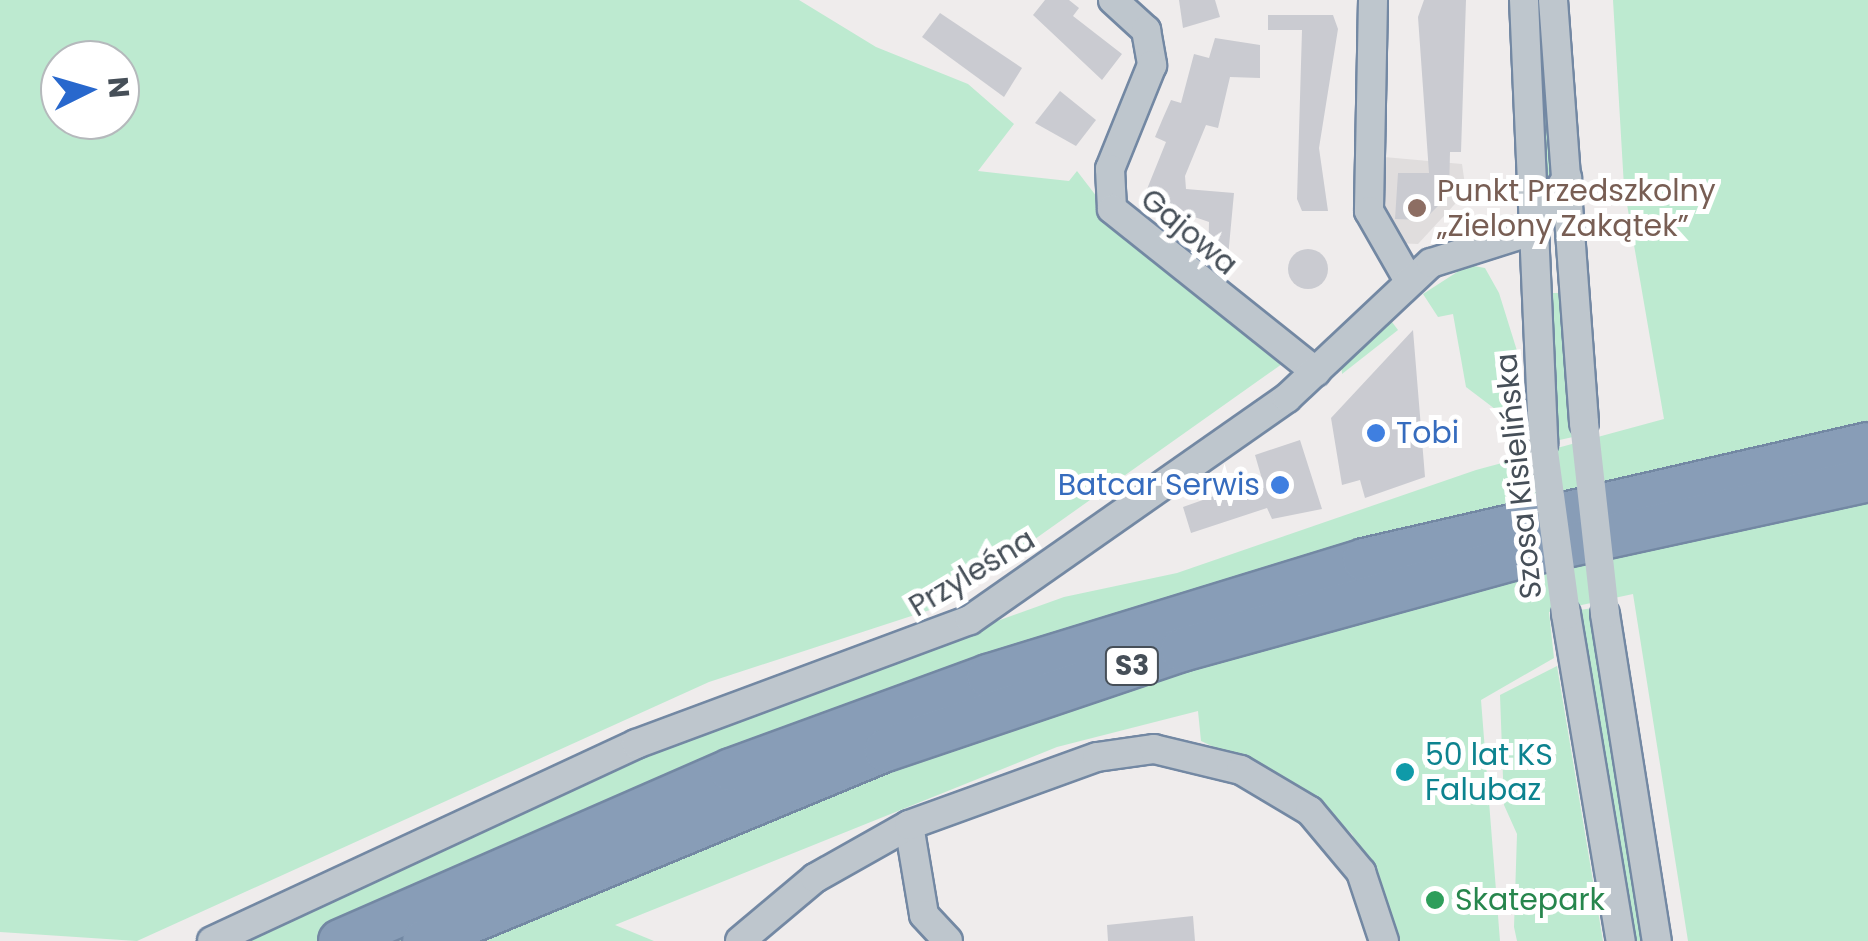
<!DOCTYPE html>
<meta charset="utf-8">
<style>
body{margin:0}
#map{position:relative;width:1868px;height:941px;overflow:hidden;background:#efecec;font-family:Poppins,sans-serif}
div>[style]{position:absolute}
.education>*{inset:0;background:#e0dddd}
.green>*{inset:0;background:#bdead0;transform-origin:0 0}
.building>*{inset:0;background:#cacbd1}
.round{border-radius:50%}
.roads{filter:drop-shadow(2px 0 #7388a3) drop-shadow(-2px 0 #7388a3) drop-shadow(0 2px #7388a3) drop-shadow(0 -2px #7388a3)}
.minor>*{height:28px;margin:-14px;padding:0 14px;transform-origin:14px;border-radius:14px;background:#bec6cd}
.highway>*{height:42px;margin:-21px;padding:0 21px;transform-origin:21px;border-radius:21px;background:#889db7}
.minor-bridge>*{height:28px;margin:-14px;padding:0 14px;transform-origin:14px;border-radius:14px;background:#bec6cd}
.dots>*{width:28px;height:28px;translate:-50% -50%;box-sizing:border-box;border:5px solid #fff;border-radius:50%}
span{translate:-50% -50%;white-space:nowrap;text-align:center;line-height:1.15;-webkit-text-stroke:10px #fff;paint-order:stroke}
.shield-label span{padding:2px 8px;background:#fff;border:2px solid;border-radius:8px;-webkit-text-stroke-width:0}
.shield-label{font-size:28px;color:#464f58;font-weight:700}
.education-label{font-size:30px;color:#785e54}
.left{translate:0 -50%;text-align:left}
.street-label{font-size:30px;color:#464f58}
.shop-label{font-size:30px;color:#366cbe}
.right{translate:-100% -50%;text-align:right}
.culture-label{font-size:30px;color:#0d838f}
.leisure-label{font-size:30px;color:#27864d}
.north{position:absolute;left:40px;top:40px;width:100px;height:100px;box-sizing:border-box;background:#fff;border:2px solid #b5b9bc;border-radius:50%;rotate:85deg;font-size:28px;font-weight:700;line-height:40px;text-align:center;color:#464f58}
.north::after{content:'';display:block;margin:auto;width:35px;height:45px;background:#2868cd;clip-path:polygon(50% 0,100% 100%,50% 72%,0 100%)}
</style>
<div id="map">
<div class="education">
<i style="clip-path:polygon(1384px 157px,1462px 164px,1466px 192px,1418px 244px,1394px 243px,1382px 225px)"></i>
</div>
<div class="green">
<i style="clip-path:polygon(evenodd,0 0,799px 0,876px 47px,968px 84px,1014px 124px,978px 171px,1069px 181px,1077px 171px,1127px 236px,1282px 364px,939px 607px,709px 682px,137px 941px,0 932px,0 0,60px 60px,120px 60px,120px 120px,60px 120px,60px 60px)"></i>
<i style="clip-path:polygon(1613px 0,1868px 0,1868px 941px,1688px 941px,1633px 594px,1549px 612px,1554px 658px,1481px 700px,1500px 941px,1400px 941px,1352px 834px,1304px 789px,1201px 741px,1198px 711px,1057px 747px,615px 925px,654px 941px,239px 941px,558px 789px,816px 686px,1064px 597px,1177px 573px,1476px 470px,1664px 419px,1624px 187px)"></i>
<i style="clip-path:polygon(1538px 15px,1557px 179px,1544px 195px)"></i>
<i style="clip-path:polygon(1468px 265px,1485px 268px,1499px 293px,1518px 354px,1524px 431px,1466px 387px,1453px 314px,1438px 317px,1423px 294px)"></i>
<i style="clip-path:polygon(1543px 293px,1565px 293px,1573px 437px,1555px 441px)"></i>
<i style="clip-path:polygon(1386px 314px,1398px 330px,1342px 374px,1341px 363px)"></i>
<i style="left:1593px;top:608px;width:337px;height:15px;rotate:81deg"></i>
<i style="clip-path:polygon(1557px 666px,1591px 869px,1603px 941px,1517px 941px,1514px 927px,1517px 834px,1504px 805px,1500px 695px)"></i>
</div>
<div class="building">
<i style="clip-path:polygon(1045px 0,1069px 0,1079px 8px,1073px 16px,1122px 54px,1102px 80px,1033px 15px)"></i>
<i style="clip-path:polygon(1179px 0,1215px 0,1220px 17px,1183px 28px)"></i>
<i style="clip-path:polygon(1424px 0,1466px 0,1461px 152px,1450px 152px,1449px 193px,1438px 206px,1424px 220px,1395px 219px,1398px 173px,1429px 173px,1418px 17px)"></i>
<i style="clip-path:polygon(940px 13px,1022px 68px,1004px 97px,922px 37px)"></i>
<i style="clip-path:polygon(1268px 15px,1333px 15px,1338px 29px,1319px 148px,1328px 211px,1302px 211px,1297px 199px,1302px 30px,1268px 30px)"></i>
<i style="clip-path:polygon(1215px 38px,1260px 45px,1260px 78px,1230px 77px,1218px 128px,1206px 125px,1185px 176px,1186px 189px,1234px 193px,1227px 268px,1208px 263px,1209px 222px,1143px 199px,1166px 142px,1155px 137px,1163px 118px,1171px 100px,1181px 103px,1194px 54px,1209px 58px)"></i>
<i style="clip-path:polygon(1060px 91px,1096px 120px,1076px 146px,1035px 123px)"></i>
<i class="round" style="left:1288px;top:249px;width:40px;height:40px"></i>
<i style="clip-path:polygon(1413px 330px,1425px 477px,1365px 498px,1360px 480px,1342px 485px,1331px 418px)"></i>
<i style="clip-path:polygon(1300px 440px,1322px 509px,1272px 519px,1267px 508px,1191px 533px,1183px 507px,1262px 479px,1255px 455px)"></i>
<i style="clip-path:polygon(1193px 916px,1195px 941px,1108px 941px,1107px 925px)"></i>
</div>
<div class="roads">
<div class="minor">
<i style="left:1113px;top:0;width:45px;rotate:42.3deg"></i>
<i style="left:1146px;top:30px;width:36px;rotate:80deg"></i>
<i style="left:1152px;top:65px;width:112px;rotate:112deg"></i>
<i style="left:1110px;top:169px;width:40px;rotate:87.1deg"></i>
<i style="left:1112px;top:209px;width:261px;rotate:38.6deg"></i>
<i style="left:1373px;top:0;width:211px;rotate:91.1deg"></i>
<i style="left:1369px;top:211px;width:78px;rotate:60.2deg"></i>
<i style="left:1524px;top:0;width:444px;rotate:87.5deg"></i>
<i style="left:1553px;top:0;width:424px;rotate:85.8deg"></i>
<i style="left:1566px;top:614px;width:332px;rotate:80.5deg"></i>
<i style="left:1605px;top:614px;width:331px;rotate:81deg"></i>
<i style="left:909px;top:825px;width:91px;rotate:80.5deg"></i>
<i style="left:924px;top:915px;width:35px;rotate:47deg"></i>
<i style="left:212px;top:941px;width:468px;rotate:-24.9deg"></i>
<i style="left:636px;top:744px;width:356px;rotate:-20.4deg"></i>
<i style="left:970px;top:620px;width:387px;rotate:-35deg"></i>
<i style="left:1287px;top:398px;width:197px;rotate:-43.2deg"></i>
<i style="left:1431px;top:263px;width:106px;rotate:-17.6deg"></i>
<i style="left:1532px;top:231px;width:64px;rotate:-56.6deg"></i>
<i style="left:740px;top:941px;width:98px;rotate:-40deg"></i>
<i style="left:815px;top:878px;width:108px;rotate:-29.4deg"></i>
<i style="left:909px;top:825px;width:200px;rotate:-19.9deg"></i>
<i style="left:1097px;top:757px;width:58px;rotate:-8deg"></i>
<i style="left:1154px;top:749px;width:89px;rotate:13.6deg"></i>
<i style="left:1241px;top:770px;width:80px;rotate:30.7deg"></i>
<i style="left:1310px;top:811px;width:80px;rotate:50.1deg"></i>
<i style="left:1361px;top:872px;width:73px;rotate:71.6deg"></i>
</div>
<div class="highway">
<i style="left:340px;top:941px;width:427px;rotate:-23.6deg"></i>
<i style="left:731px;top:770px;width:274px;rotate:-20.1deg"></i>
<i style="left:988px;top:676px;width:393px;rotate:-17.1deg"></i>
<i style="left:1364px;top:560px;width:517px;rotate:-12.96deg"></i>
<i style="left:424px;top:941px;width:500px;rotate:-22.5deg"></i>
<i style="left:886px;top:750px;width:312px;rotate:-18.7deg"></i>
<i style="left:1182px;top:650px;width:365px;rotate:-15.4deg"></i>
<i style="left:1534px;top:553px;width:342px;rotate:-12.3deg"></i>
</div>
</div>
<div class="minor-bridge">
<i style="left:1584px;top:423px;width:192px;rotate:83.7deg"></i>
<i style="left:1543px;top:444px;width:172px;rotate:82.3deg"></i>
</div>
<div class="dots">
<i style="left:1417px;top:208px;background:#8d6e63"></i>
<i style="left:1376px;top:433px;background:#3f7fe0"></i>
<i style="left:1280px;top:485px;background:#3f7fe0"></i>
<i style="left:1405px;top:772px;background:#0f9aa8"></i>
<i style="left:1435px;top:900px;background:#2e9e5b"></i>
</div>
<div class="shield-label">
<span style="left:1132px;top:666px">S3</span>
</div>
<div class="education-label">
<span class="left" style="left:1437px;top:208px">Punkt Przedszkolny<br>„Zielony Zakątek”</span>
</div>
<div class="street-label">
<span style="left:1189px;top:232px;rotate:40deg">Gajowa</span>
<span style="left:1519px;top:476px;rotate:-96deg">Szosa Kisielińska</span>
<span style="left:972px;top:573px;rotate:-31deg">Przyleśna</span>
</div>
<div class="shop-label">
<span class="left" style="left:1396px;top:433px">Tobi</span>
<span class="right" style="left:1260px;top:485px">Batcar Serwis</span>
</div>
<div class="culture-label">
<span class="left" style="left:1425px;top:772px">50 lat KS<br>Falubaz</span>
</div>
<div class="leisure-label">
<span class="left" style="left:1455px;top:900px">Skatepark</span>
</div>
<div class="north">N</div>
</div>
